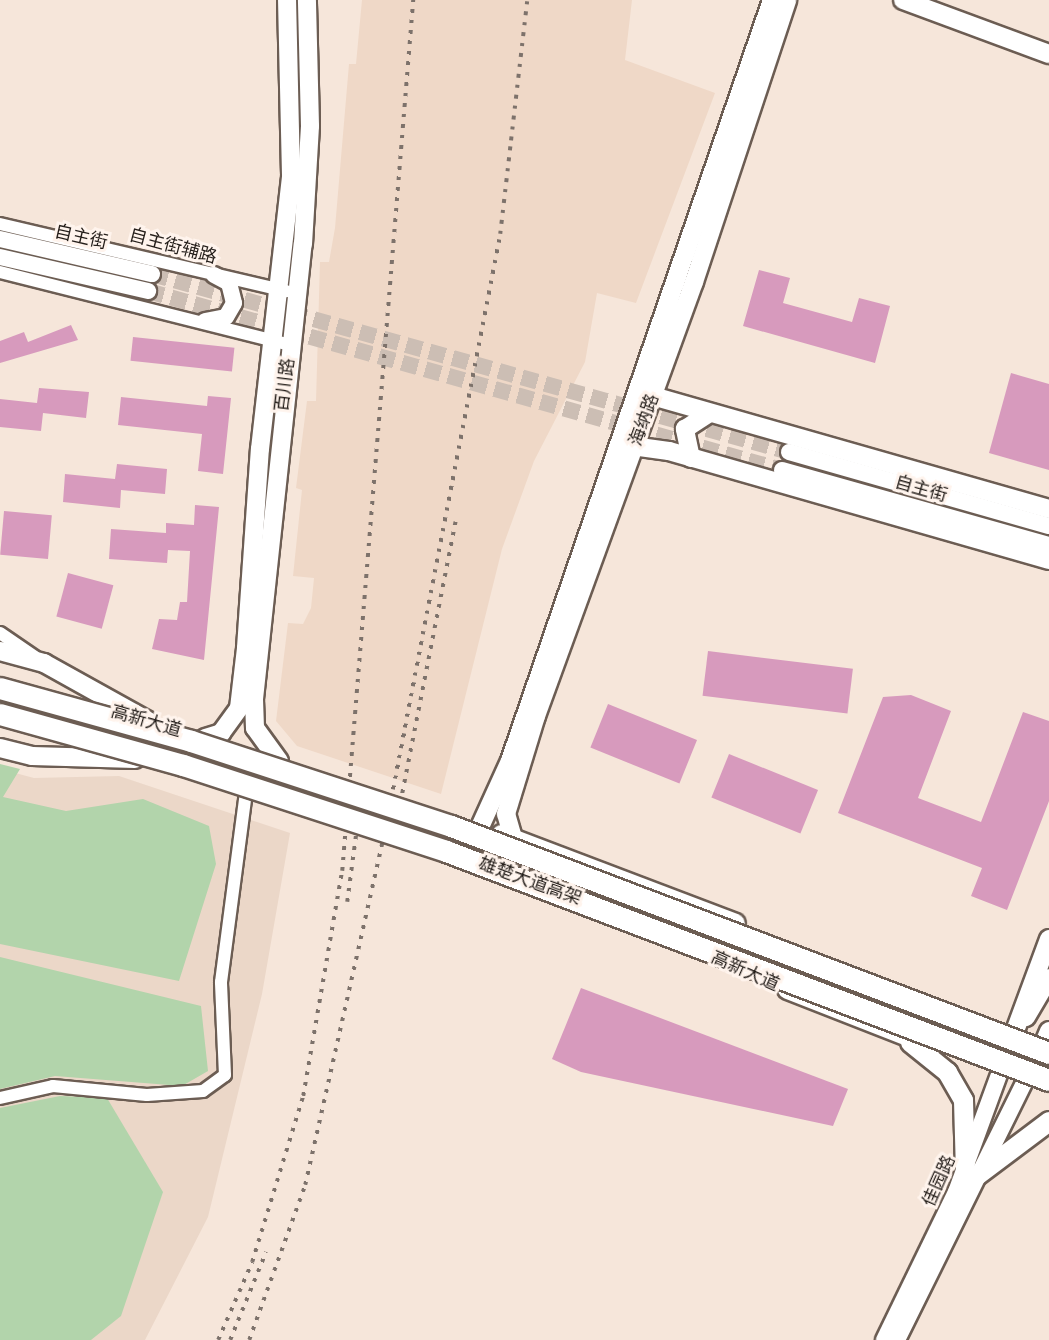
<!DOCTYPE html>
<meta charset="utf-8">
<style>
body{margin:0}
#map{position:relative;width:1049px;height:1340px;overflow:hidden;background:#f6e6da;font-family:"DejaVu Sans","Noto Sans SC",sans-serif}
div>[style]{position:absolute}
.built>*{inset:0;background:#efd8c7}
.education>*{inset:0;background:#ebd7c8}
.green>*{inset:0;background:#b2d4ab}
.building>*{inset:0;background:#d79abd;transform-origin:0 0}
.tertiary-tunnel>*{height:16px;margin-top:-8px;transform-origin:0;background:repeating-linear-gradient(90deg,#ccbeb4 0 16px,transparent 0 24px)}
.roads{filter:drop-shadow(2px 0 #6c5d53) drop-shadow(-2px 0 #6c5d53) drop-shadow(0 2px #6c5d53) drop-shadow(0 -2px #6c5d53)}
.minor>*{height:12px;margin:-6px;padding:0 6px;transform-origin:6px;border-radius:6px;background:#fff}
.tertiary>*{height:16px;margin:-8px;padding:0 8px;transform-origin:8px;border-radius:8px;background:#fff}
.secondary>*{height:18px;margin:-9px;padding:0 9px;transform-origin:9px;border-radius:9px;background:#fff}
.primary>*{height:19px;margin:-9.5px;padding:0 9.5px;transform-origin:9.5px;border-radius:9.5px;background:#fff}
.rail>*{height:3.5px;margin-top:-1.75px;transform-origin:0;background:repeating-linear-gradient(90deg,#7d726b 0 3.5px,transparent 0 10.5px)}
.bridges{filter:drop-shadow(2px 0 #6c5d53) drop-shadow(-2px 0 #6c5d53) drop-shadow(0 2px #6c5d53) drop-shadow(0 -2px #6c5d53)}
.trunk-bridge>*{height:21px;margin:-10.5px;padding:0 10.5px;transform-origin:10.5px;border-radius:10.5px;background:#fff}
span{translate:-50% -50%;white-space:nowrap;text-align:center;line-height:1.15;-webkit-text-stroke:6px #fff4ed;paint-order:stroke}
.street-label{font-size:18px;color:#241e1a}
</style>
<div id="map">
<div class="built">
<i style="clip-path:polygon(362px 0,632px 0,625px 60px,715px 93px,636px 303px,597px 293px,585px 362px,534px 461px,502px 549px,441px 794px,297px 746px,276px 721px,288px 623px,303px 624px,311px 608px,314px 578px,293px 576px,302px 490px,296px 488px,307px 401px,316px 401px,320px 262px,329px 262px,335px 228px,349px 64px,356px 64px)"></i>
</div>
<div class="education">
<i style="clip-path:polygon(0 769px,34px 778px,119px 776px,290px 833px,262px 994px,208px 1217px,145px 1340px,0 1340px)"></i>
</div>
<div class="green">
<i style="clip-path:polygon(0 764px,20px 769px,3px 797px,66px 811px,143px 799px,209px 826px,216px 864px,179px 981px,0 944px)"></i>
<i style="clip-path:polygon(0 957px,201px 1006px,208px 1071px,182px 1086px,55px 1076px,0 1089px)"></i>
<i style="clip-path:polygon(60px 1096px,107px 1098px,163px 1192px,121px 1316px,91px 1340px,0 1340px,0 1108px)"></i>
</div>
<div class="building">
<i style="clip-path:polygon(759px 270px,790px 278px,783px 303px,852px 322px,859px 298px,890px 306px,875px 363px,743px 326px)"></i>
<i style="clip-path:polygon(71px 325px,78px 340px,0 363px,0 341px,24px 332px,28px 342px)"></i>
<i style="left:133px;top:337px;width:102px;height:24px;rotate:6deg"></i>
<i style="clip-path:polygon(1011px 373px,1049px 384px,1049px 470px,989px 453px)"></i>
<i style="clip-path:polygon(39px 388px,89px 392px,86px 418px,43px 413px,41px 431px,0 427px,0 399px,37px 403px)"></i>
<i style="clip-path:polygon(208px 396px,231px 398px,223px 474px,198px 471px,202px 434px,118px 425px,121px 397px,207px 406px)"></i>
<i style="clip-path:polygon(117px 464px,167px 469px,165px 494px,121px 490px,120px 508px,63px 502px,65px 474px,115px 479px)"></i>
<i style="clip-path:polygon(195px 505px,219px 507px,204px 660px,152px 649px,159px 619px,177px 620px,180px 602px,187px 602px,190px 551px,168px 550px,167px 563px,109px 559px,111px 529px,166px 533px,166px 523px,194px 525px)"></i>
<i style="left:4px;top:511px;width:48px;height:44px;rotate:5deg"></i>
<i style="left:68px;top:573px;width:47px;height:45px;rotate:15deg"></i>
<i style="left:708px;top:651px;width:146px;height:45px;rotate:7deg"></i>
<i style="clip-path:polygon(911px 695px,951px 711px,918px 798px,981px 822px,1023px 712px,1049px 721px,1049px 801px,1007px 910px,971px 896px,982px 868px,838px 813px,883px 697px)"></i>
<i style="left:608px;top:704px;width:96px;height:47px;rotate:22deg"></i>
<i style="left:729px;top:754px;width:96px;height:47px;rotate:22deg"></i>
<i style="clip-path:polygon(581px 988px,848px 1089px,833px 1126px,581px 1072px,552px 1059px)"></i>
</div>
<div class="tertiary-tunnel">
<i style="left:152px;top:274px;width:661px;rotate:15.61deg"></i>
<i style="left:148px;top:291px;width:659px;rotate:15.77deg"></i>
</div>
<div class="roads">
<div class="minor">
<i style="left:0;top:224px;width:294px;rotate:13.2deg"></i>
<i style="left:0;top:272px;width:299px;rotate:14.1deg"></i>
<i style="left:0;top:633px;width:42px;rotate:34.4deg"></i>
<i style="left:0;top:1098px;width:54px;rotate:-12.8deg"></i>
<i style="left:53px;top:1086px;width:94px;rotate:5.5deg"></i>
<i style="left:147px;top:1095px;width:56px;rotate:-4.1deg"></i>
<i style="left:203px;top:1091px;width:27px;rotate:-36deg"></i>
<i style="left:225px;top:1075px;width:93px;rotate:-92.5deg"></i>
<i style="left:221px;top:982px;width:192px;rotate:-82.5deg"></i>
</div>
<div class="tertiary">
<i style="left:0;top:239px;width:156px;rotate:13deg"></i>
<i style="left:0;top:257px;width:152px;rotate:12.9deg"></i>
<i style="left:205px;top:321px;width:21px;rotate:-11deg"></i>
<i style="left:226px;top:317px;width:16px;rotate:-60deg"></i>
<i style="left:234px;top:303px;width:21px;rotate:-104deg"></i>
<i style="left:229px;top:283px;width:17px;rotate:-152deg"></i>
<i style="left:789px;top:452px;width:270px;rotate:15.9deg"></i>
<i style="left:782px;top:470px;width:277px;rotate:15.7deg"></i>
<i style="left:884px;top:1340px;width:165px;rotate:-64.1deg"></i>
<i style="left:956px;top:1192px;width:171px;rotate:-69.9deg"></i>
<i style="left:897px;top:1340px;width:331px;rotate:-63.7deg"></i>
</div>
<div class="secondary">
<i style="left:903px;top:0;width:156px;rotate:20.3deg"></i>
<i style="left:642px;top:393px;width:423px;rotate:15.9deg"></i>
<i style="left:625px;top:445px;width:44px;rotate:7.8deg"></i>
<i style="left:669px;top:451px;width:395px;rotate:16deg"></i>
<i style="left:691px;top:458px;width:30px;rotate:-102deg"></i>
<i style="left:685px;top:429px;width:27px;rotate:-33deg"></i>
<i style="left:0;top:651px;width:46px;rotate:15.3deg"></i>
<i style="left:44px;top:663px;width:119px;rotate:29.1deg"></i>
<i style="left:205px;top:738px;width:17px;rotate:-17deg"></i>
<i style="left:221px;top:733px;width:31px;rotate:-54deg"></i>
<i style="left:239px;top:708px;width:60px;rotate:-83.3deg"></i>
<i style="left:246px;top:648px;width:199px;rotate:-86deg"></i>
<i style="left:260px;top:449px;width:276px;rotate:-83.5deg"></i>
<i style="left:291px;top:175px;width:175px;rotate:-91.3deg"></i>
<i style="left:0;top:748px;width:33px;rotate:14deg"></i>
<i style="left:32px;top:756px;width:103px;rotate:1.7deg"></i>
<i style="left:279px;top:761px;width:41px;rotate:-126deg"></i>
<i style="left:255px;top:728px;width:29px;rotate:-92deg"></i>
<i style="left:254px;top:699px;width:458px;rotate:-83.9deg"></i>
<i style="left:303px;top:244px;width:118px;rotate:-86.6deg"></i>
<i style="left:310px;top:126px;width:126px;rotate:-91.4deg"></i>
<i style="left:480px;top:827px;width:72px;rotate:-65.6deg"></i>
<i style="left:510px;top:761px;width:805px;rotate:-71deg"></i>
<i style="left:513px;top:838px;width:25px;rotate:-106deg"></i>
<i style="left:506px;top:814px;width:102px;rotate:-73deg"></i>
<i style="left:536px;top:716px;width:462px;rotate:-70deg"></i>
<i style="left:694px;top:282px;width:297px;rotate:-71.7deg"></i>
<i style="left:1026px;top:1017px;width:45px;rotate:-59.5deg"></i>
<i style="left:1015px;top:1031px;width:98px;rotate:-69.7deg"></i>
<i style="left:1044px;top:1043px;width:13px;rotate:-67deg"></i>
</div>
<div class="primary">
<i style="left:501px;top:834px;width:250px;rotate:20.8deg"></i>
<i style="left:787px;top:989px;width:155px;rotate:21.3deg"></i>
<i style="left:910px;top:1042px;width:48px;rotate:39deg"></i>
<i style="left:947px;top:1072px;width:32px;rotate:60deg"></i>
<i style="left:963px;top:1100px;width:70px;rotate:88.4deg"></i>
<i style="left:977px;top:1175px;width:90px;rotate:-36.9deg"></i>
</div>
</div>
<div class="rail">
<i style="left:396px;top:824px;width:308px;rotate:-78.9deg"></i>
<i style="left:347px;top:902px;width:77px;rotate:-82.5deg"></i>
<i style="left:218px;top:1340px;width:85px;rotate:-66.4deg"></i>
<i style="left:252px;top:1262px;width:174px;rotate:-72.9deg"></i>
<i style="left:303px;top:1096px;width:228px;rotate:-80.2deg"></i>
<i style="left:342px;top:871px;width:874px;rotate:-85.34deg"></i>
<i style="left:230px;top:1340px;width:95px;rotate:-67.8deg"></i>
<i style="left:249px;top:1340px;width:165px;rotate:-70.1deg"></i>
<i style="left:305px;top:1185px;width:374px;rotate:-77.3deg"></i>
<i style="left:387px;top:820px;width:597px;rotate:-79.09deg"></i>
<i style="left:500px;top:234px;width:236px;rotate:-83.4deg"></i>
</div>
<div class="bridges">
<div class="trunk-bridge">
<i style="left:0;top:688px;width:198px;rotate:15.5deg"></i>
<i style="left:191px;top:741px;width:274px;rotate:18.1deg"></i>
<i style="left:451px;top:826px;width:640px;rotate:20.79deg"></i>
<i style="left:0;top:714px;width:190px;rotate:15.6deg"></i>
<i style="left:183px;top:765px;width:277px;rotate:18.1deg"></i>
<i style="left:446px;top:851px;width:645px;rotate:20.8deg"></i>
</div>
</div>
<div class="street-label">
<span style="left:81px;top:237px;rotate:13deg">自主街</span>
<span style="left:173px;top:246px;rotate:15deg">自主街辅路</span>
<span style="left:285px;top:385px;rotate:-83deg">百川路</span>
<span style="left:644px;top:420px;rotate:-70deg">海纳路</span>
<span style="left:921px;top:489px;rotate:16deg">自主街</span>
<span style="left:146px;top:721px;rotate:16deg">高新大道</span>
<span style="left:530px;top:881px;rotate:20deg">雄楚大道高架</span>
<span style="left:745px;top:971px;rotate:24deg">高新大道</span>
<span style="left:939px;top:1181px;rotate:-66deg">佳园路</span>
</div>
</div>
